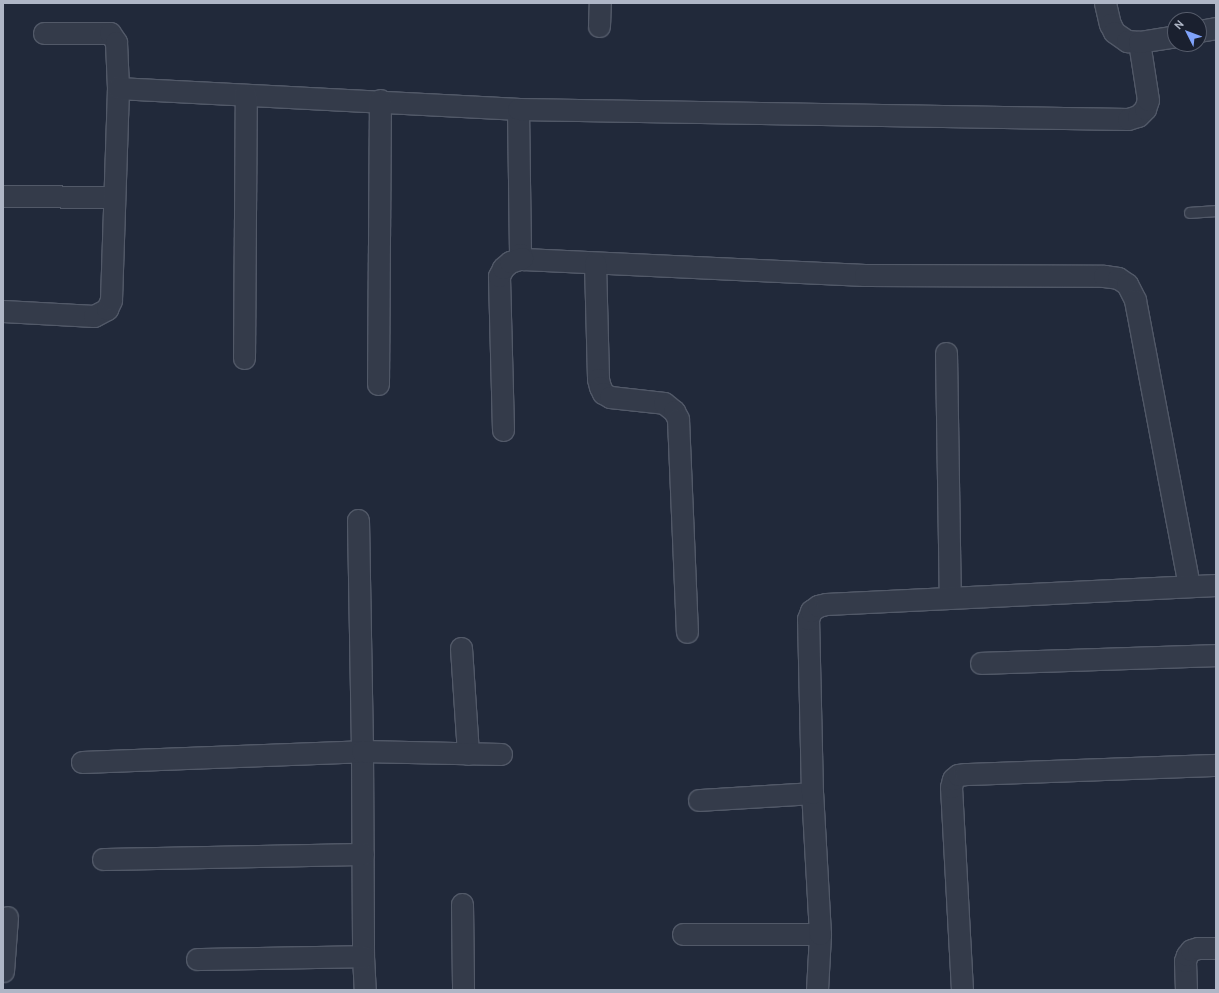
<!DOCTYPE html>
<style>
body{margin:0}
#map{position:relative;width:1219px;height:993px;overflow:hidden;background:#21293a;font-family:Cabin,sans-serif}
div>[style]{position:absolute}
.roads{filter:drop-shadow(1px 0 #525968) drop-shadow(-1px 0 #525968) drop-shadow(0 1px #525968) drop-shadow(0 -1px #525968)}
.service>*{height:10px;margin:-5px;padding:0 5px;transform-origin:5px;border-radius:5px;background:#343b4a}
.minor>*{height:21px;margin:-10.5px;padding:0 10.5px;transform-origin:10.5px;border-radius:10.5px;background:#343b4a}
span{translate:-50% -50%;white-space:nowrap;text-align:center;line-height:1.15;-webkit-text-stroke:3.5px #1a202f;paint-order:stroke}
.frame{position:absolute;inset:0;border:4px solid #afb6c6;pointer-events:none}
.north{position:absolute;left:1167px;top:12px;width:40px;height:40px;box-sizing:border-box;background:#1a202f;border:1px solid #565c6b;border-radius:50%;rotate:312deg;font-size:11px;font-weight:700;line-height:16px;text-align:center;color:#afb6c6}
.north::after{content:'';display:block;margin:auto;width:14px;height:18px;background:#80a3fa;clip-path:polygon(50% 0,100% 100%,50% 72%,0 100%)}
</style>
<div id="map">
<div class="roads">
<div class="service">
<i style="left:1190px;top:213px;width:26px;rotate:-4deg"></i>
</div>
<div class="minor">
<i style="left:1105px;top:3px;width:22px;rotate:77deg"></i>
<i style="left:1110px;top:24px;width:9px;rotate:63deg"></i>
<i style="left:1114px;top:32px;width:16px;rotate:35deg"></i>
<i style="left:1127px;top:41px;width:12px;rotate:5deg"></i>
<i style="left:599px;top:26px;width:23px;rotate:-88deg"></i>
<i style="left:1199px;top:31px;width:17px;rotate:-10deg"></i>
<i style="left:44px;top:33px;width:66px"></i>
<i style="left:110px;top:33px;width:11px;rotate:56deg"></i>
<i style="left:116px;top:42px;width:46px;rotate:87.5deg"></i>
<i style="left:518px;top:109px;width:145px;rotate:89.2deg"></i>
<i style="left:520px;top:254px;width:6px;rotate:59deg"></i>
<i style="left:523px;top:259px;width:342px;rotate:2.7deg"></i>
<i style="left:865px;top:275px;width:239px;rotate:0.2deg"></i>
<i style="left:1104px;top:276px;width:14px;rotate:8deg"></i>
<i style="left:1118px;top:278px;width:11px;rotate:34deg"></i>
<i style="left:1127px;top:284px;width:18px;rotate:63deg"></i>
<i style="left:1135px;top:300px;width:290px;rotate:79.3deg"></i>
<i style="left:3px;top:196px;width:110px;rotate:0.5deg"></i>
<i style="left:595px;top:263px;width:116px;rotate:88.5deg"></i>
<i style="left:598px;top:379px;width:8px;rotate:76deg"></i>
<i style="left:600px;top:387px;width:7px;rotate:63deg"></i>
<i style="left:603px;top:393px;width:8px;rotate:30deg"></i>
<i style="left:610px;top:397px;width:54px;rotate:6.3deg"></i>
<i style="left:664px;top:403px;width:13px;rotate:39deg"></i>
<i style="left:674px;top:411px;width:9px;rotate:63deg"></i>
<i style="left:678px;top:419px;width:213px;rotate:87.6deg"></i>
<i style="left:3px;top:311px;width:91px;rotate:3.1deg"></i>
<i style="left:94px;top:316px;width:15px;rotate:-28deg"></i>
<i style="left:107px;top:309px;width:10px;rotate:-66deg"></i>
<i style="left:111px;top:300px;width:212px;rotate:-88.1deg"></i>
<i style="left:118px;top:88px;width:401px;rotate:3deg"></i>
<i style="left:518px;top:109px;width:610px;rotate:0.94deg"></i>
<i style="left:1128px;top:119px;width:10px;rotate:-17deg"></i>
<i style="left:1138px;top:116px;width:10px;rotate:-45deg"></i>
<i style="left:1145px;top:109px;width:9px;rotate:-72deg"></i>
<i style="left:1148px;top:100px;width:59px;rotate:-98.8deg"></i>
<i style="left:1139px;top:42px;width:36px;rotate:-9deg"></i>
<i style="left:946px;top:353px;width:245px;rotate:89.1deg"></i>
<i style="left:244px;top:358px;width:263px;rotate:-89.6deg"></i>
<i style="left:378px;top:384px;width:284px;rotate:-89.6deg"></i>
<i style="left:503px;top:430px;width:154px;rotate:-91.5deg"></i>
<i style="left:499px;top:276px;width:9px;rotate:-63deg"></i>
<i style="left:503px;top:268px;width:9px;rotate:-41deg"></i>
<i style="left:510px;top:262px;width:13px;rotate:-18deg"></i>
<i style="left:358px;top:520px;width:231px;rotate:89deg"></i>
<i style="left:362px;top:751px;width:205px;rotate:89.7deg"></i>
<i style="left:363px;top:956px;width:34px;rotate:87deg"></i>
<i style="left:461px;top:648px;width:106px;rotate:86.2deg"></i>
<i style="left:981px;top:663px;width:235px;rotate:-1.9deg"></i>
<i style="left:82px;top:762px;width:280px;rotate:-2.2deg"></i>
<i style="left:362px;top:751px;width:139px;rotate:1.2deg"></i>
<i style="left:699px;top:800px;width:113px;rotate:-3.5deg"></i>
<i style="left:103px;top:859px;width:260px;rotate:-1.1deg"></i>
<i style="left:462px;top:904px;width:86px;rotate:89.3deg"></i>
<i style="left:683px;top:934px;width:137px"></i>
<i style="left:197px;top:959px;width:166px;rotate:-1deg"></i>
<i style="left:3px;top:971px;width:54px;rotate:-85.8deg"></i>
<i style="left:817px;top:990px;width:56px;rotate:-86.9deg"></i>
<i style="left:820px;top:934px;width:141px;rotate:-93.2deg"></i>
<i style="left:812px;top:793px;width:174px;rotate:-91.3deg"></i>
<i style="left:808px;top:619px;width:9px;rotate:-69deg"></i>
<i style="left:811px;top:611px;width:9px;rotate:-36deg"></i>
<i style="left:818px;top:606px;width:8px;rotate:-14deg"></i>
<i style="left:826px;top:604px;width:390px;rotate:-2.8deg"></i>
<i style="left:962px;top:990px;width:203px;rotate:-93.1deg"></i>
<i style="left:951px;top:787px;width:8px;rotate:-76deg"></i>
<i style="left:953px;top:779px;width:6px;rotate:-39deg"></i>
<i style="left:958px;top:775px;width:7px;rotate:-8deg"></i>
<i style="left:965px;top:774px;width:251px;rotate:-2.1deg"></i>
<i style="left:1186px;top:990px;width:29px;rotate:-92deg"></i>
<i style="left:1185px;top:961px;width:6px;rotate:-72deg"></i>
<i style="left:1187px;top:955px;width:6px;rotate:-51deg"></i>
<i style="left:1191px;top:950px;width:7px;rotate:-16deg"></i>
<i style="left:1198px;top:948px;width:18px"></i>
</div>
</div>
<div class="frame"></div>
<div class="north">N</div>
</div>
